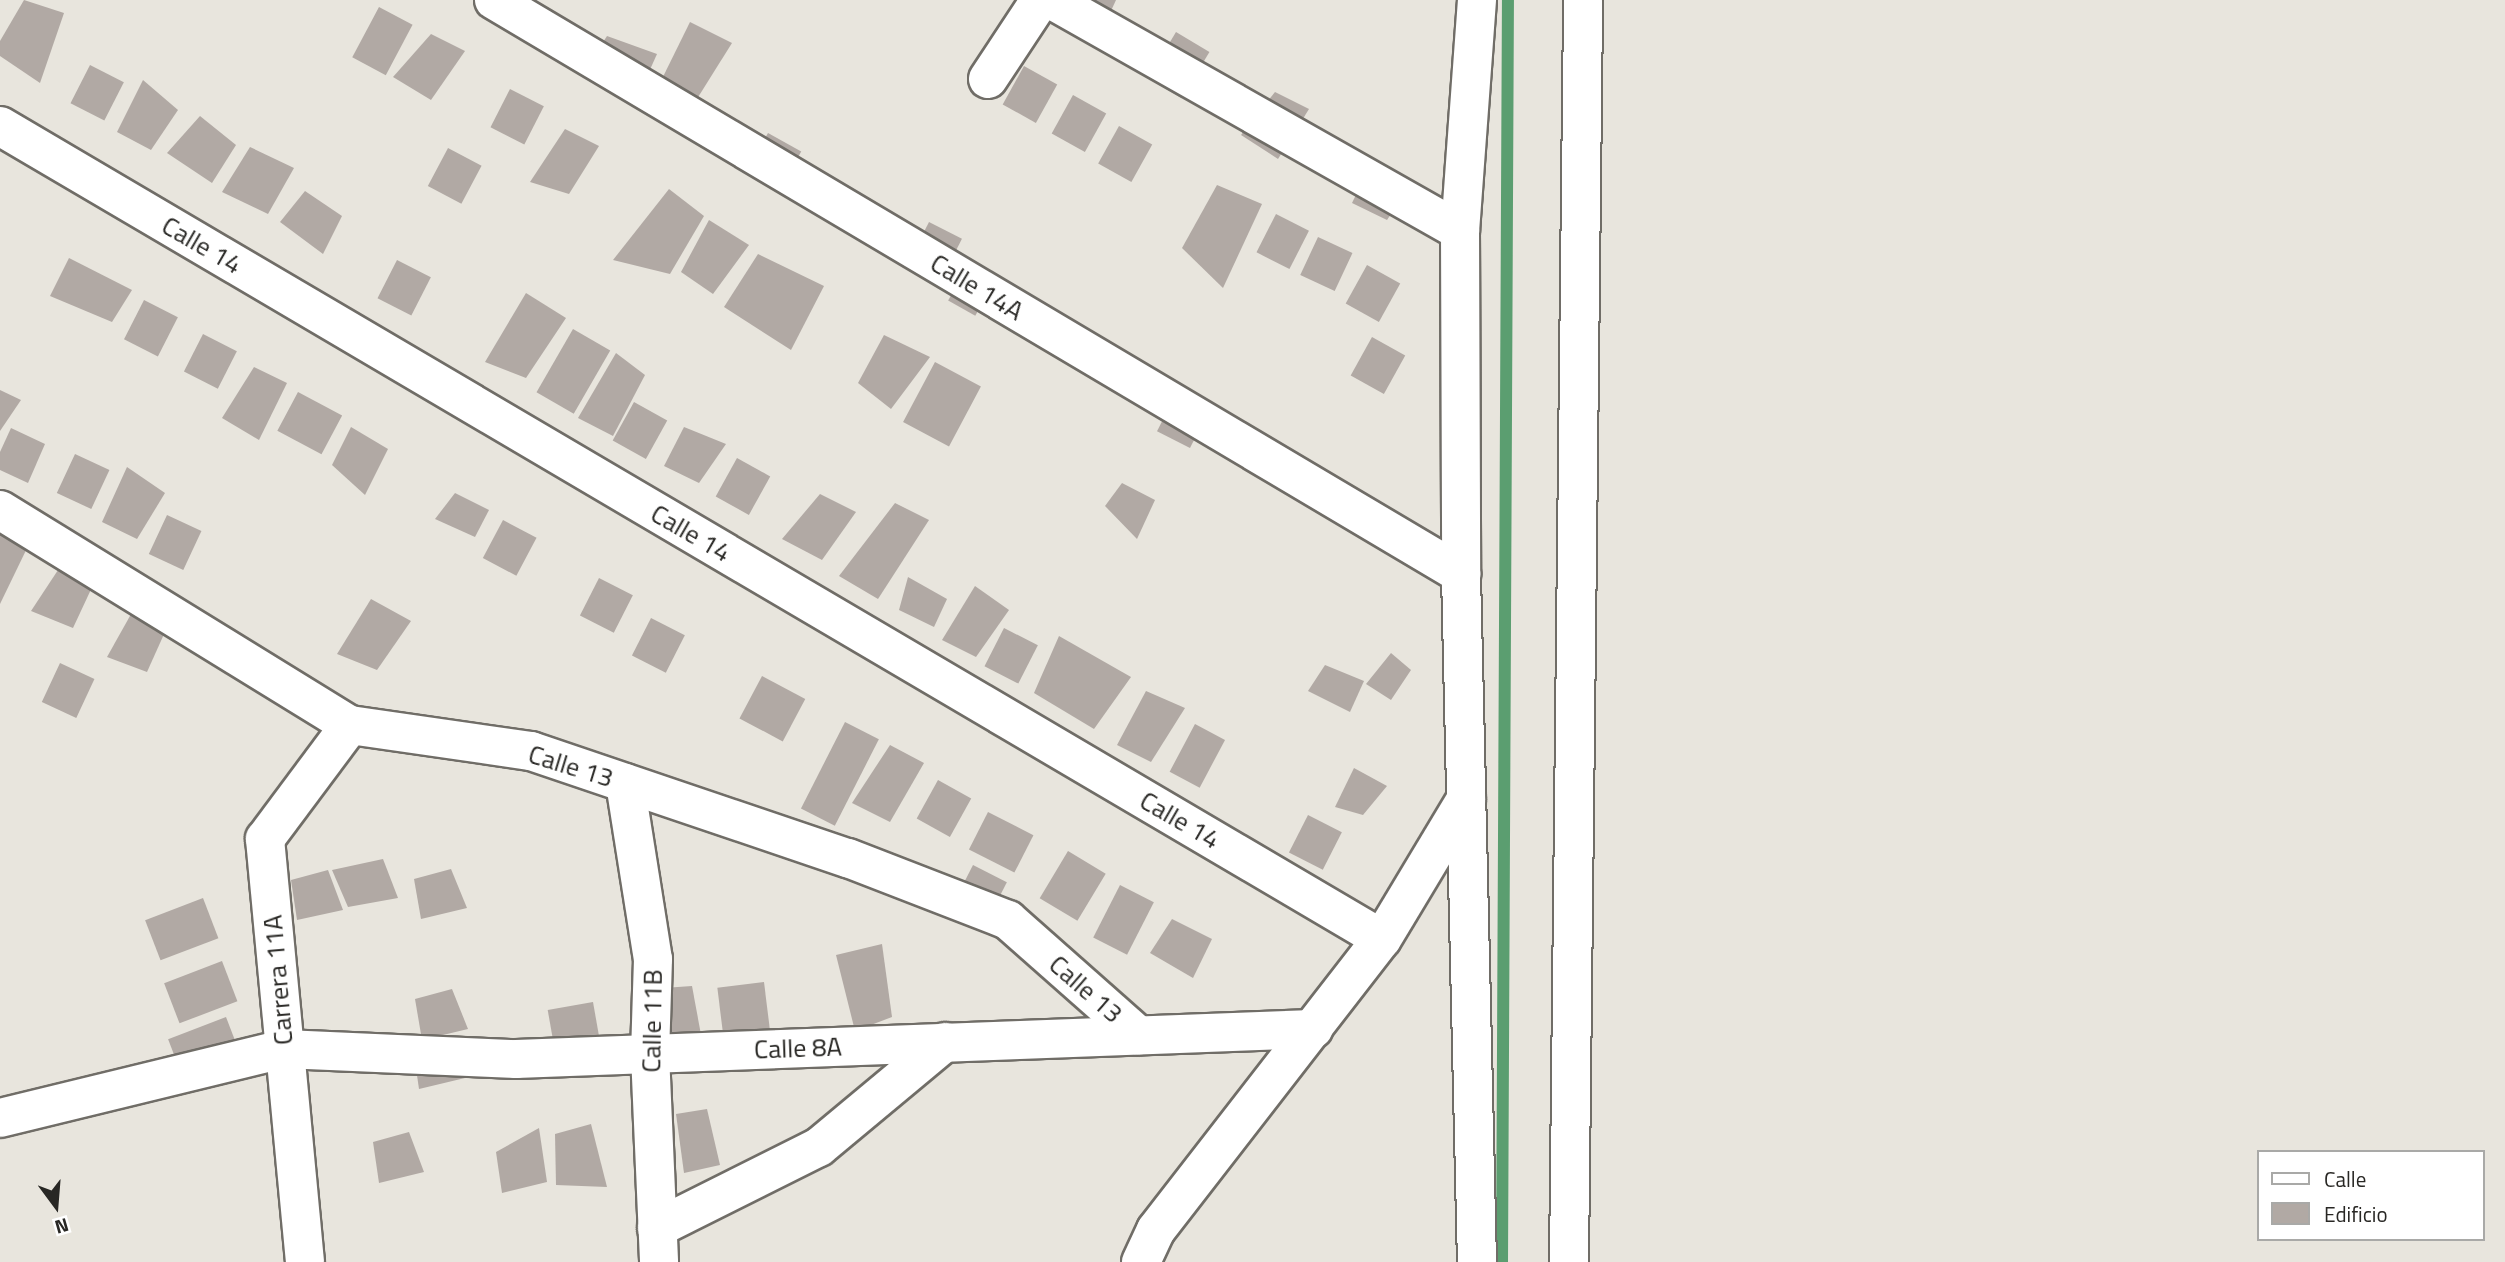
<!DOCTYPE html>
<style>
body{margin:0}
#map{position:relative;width:2505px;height:1262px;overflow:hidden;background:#e8e5dd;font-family:"Titillium Web",sans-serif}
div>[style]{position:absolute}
.stream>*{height:12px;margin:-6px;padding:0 6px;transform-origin:6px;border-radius:6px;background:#5b9e70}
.building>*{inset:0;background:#b1a9a4;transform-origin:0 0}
.roads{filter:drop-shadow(2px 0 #706d67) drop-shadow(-2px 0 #706d67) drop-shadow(0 2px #706d67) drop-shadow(0 -2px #706d67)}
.street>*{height:38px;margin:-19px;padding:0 19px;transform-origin:19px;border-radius:19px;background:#fff}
span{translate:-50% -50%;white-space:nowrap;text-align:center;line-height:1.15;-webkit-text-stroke:6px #fff;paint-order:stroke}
.street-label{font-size:26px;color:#282724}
.legend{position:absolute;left:2257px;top:1150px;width:228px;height:91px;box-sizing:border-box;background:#fff;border:2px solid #a9a9a7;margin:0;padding:9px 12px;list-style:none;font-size:21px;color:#282724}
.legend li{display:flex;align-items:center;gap:14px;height:35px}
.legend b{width:35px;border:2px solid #a9a9a7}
.north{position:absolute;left:21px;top:1171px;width:70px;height:70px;-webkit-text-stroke:5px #fff;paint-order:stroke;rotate:164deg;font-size:19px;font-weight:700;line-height:28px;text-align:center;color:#282724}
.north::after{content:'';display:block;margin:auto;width:24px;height:32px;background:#282724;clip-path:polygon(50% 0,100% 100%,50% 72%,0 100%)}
</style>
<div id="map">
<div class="stream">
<i style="left:1502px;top:1262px;width:1262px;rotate:-89.73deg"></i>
</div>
<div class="building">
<i style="clip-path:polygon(24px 0,64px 13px,40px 83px,0 56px,0 41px)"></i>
<i style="clip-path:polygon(1073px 0,1116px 0,1105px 24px)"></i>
<i style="left:379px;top:7px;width:38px;height:57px;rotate:28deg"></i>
<i style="clip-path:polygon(690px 22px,732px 43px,690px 110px,655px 93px)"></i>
<i style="left:1176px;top:32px;width:39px;height:54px;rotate:31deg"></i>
<i style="clip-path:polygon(431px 34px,465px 51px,431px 100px,393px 77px)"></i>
<i style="clip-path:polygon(607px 36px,657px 54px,639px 94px,589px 64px)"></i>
<i style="left:90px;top:65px;width:38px;height:43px;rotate:27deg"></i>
<i style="left:1024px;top:66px;width:38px;height:44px;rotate:29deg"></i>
<i style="clip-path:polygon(143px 80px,178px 110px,151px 150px,117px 132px)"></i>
<i style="left:510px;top:89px;width:38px;height:43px;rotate:27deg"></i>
<i style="clip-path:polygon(1275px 92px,1309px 109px,1278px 159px,1241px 135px)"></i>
<i style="left:1073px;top:95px;width:38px;height:44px;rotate:29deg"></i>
<i style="clip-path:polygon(200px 116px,236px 145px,212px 183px,167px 153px)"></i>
<i style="left:1119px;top:126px;width:38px;height:43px;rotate:29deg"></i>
<i style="clip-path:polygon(565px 129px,599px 146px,569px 194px,530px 182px)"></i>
<i style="left:768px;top:133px;width:38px;height:44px;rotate:29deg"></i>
<i style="clip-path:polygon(250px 147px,294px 168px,268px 214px,222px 192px)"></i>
<i style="left:448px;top:148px;width:38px;height:43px;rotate:28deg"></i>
<i style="clip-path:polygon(1374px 158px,1411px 184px,1387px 220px,1352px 203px)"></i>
<i style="clip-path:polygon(1217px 185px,1262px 204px,1223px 288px,1182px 248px)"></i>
<i style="clip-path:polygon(669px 189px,704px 216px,670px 274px,613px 260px)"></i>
<i style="clip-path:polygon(305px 191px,342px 216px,323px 254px,280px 222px)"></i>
<i style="left:1276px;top:214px;width:37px;height:43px;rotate:27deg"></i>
<i style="clip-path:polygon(709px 220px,749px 245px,713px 294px,681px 272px)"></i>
<i style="left:929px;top:222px;width:37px;height:42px;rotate:27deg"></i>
<i style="left:1318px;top:237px;width:38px;height:42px;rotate:25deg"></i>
<i style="clip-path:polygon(758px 254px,824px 286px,791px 350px,724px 307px)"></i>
<i style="clip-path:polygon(69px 258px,132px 290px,112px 322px,50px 296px)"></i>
<i style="left:397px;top:260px;width:38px;height:43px;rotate:27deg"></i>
<i style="left:969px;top:263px;width:31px;height:43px;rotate:29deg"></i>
<i style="left:1367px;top:265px;width:38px;height:44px;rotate:29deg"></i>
<i style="clip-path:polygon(526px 293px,566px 318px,526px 378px,485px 362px)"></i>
<i style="left:144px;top:300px;width:38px;height:44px;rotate:27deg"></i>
<i style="left:573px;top:329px;width:43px;height:73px;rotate:30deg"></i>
<i style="left:203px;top:334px;width:38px;height:42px;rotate:27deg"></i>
<i style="clip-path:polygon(884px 335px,930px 357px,891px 409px,858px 383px)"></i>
<i style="left:1372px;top:337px;width:38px;height:44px;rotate:29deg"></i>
<i style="clip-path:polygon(616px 353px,645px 375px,613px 436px,578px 418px)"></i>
<i style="left:935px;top:362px;width:52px;height:68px;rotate:28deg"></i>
<i style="clip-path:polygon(254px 367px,287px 383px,259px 440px,222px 418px)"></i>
<i style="clip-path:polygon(0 390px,21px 400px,0 431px)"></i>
<i style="left:298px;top:392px;width:50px;height:44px;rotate:28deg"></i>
<i style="left:1177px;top:392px;width:37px;height:44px;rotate:27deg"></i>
<i style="left:634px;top:402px;width:38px;height:44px;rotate:29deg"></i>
<i style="clip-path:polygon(351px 427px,388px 449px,365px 495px,332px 465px)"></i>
<i style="clip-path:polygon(684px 427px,726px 444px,699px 483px,664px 466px)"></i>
<i style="clip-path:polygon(11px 428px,45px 444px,28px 483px,0 470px,0 452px)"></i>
<i style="left:75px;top:454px;width:38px;height:43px;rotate:25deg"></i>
<i style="left:737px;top:458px;width:38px;height:44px;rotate:29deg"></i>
<i style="clip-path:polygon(127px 467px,165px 493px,137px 539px,102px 522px)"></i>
<i style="clip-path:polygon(1122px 483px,1155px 500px,1137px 539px,1105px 506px)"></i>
<i style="clip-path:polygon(455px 493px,489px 510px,475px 537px,435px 519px)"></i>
<i style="clip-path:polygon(820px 494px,856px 512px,822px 560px,782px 539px)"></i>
<i style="clip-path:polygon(895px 503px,929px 520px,878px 599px,839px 576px)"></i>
<i style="left:167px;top:515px;width:38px;height:43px;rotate:25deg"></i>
<i style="left:503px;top:520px;width:38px;height:43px;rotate:28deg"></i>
<i style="clip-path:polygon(0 528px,30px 542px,0 604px)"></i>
<i style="clip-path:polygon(60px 567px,94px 583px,73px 628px,31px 611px)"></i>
<i style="clip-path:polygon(908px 577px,947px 599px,934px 627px,899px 610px)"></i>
<i style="left:599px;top:578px;width:38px;height:42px;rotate:27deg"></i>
<i style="clip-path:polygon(975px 586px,1009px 610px,976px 657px,942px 640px)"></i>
<i style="clip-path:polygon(371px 599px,411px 621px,377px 670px,337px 654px)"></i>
<i style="clip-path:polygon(135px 607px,169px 623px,147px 672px,107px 657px)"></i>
<i style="left:651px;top:618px;width:38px;height:42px;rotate:27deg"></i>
<i style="left:1004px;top:628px;width:38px;height:43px;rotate:27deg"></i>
<i style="clip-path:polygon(1059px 636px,1131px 677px,1094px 729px,1034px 693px)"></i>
<i style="clip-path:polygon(1391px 653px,1411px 670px,1391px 700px,1366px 684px)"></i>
<i style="left:60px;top:663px;width:38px;height:43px;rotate:25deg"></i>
<i style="clip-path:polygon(1325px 665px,1364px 681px,1350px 712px,1308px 691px)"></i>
<i style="left:762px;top:676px;width:49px;height:48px;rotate:28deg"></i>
<i style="clip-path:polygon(1146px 691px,1185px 708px,1151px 762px,1117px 745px)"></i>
<i style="left:845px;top:722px;width:38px;height:97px;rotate:27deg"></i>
<i style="left:1195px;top:724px;width:34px;height:54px;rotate:28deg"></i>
<i style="clip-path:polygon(890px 745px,924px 763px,890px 822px,852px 803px)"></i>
<i style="clip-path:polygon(1354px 768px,1387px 786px,1363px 815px,1335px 807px)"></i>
<i style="left:938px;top:780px;width:38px;height:44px;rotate:29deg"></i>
<i style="left:988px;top:812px;width:51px;height:42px;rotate:27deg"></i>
<i style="left:1308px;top:815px;width:38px;height:42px;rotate:27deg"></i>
<i style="left:1068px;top:851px;width:44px;height:55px;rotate:31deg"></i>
<i style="clip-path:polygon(383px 859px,398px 898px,348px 907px,332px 870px)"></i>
<i style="left:973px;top:865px;width:38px;height:43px;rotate:27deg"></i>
<i style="clip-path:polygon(451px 869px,467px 908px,421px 919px,414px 879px)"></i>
<i style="clip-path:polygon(328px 870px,343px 910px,297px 920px,291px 880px)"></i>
<i style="left:1120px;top:885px;width:38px;height:59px;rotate:27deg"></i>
<i style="left:203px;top:898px;width:43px;height:62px;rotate:69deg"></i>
<i style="clip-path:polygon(1172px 919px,1212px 939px,1193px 978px,1150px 953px)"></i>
<i style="clip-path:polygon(882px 944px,892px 1017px,855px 1031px,836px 955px)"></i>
<i style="left:222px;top:961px;width:43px;height:62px;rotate:69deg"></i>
<i style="left:764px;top:982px;width:54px;height:47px;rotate:83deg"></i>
<i style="clip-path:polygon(692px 986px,704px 1051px,658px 1062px,635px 990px)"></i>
<i style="clip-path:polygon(452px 989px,468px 1029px,422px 1040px,415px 999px)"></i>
<i style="left:593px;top:1002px;width:59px;height:46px;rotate:80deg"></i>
<i style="left:226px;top:1017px;width:42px;height:62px;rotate:69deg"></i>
<i style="clip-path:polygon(450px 1039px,465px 1078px,419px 1089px,413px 1048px)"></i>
<i style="clip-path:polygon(707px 1109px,720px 1165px,684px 1173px,676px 1114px)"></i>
<i style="clip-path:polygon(591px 1124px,607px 1187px,556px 1185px,555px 1134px)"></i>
<i style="clip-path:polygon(539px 1128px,547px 1182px,502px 1193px,496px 1152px)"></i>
<i style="clip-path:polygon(409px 1132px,424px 1172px,379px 1183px,373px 1142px)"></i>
</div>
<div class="roads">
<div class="street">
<i style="left:494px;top:0;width:1125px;rotate:30.69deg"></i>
<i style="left:1052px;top:0;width:469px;rotate:29.5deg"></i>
<i style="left:1477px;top:0;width:232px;rotate:94.2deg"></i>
<i style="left:1460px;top:231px;width:343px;rotate:89.8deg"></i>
<i style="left:1461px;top:574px;width:688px;rotate:88.67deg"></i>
<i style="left:988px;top:79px;width:95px;rotate:-56.6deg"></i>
<i style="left:0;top:126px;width:1603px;rotate:30.47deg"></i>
<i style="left:0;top:510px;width:411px;rotate:31.6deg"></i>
<i style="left:350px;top:725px;width:183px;rotate:8.2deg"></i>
<i style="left:531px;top:751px;width:335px;rotate:18.7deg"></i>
<i style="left:848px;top:858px;width:172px;rotate:21.2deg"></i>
<i style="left:1008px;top:920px;width:174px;rotate:41.5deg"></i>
<i style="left:625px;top:783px;width:178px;rotate:81deg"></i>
<i style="left:653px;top:959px;width:95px;rotate:91.8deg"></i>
<i style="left:650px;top:1054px;width:208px;rotate:87.5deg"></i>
<i style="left:0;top:1118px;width:292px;rotate:-13.7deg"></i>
<i style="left:284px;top:1049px;width:232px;rotate:2.5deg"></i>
<i style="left:516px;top:1059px;width:798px;rotate:-2.16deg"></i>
<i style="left:657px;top:1228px;width:181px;rotate:-26.6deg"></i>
<i style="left:819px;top:1147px;width:164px;rotate:-39.8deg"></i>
<i style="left:305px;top:1262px;width:425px;rotate:-95.4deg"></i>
<i style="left:265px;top:839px;width:142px;rotate:-53.3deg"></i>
<i style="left:1141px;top:1262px;width:35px;rotate:-65deg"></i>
<i style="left:1156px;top:1230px;width:368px;rotate:-52.2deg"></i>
<i style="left:1382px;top:939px;width:163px;rotate:-59deg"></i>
<i style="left:1569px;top:1262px;width:1262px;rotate:-89.36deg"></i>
</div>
</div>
<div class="street-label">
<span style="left:202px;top:245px;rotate:30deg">Calle 14</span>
<span style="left:977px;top:287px;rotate:31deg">Calle 14A</span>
<span style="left:691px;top:533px;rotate:30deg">Calle 14</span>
<span style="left:571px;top:766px;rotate:17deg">Calle 13</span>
<span style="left:1180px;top:820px;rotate:30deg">Calle 14</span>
<span style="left:278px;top:980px;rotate:-95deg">Carrera 11A</span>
<span style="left:1086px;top:989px;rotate:41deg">Calle 13</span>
<span style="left:652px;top:1021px;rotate:-89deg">Calle 11B</span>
<span style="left:798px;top:1048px;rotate:-2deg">Calle 8A</span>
</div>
<ul class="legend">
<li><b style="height:9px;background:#fff"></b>Calle</li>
<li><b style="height:19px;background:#b1a9a4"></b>Edificio</li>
</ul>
<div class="north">N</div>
</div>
